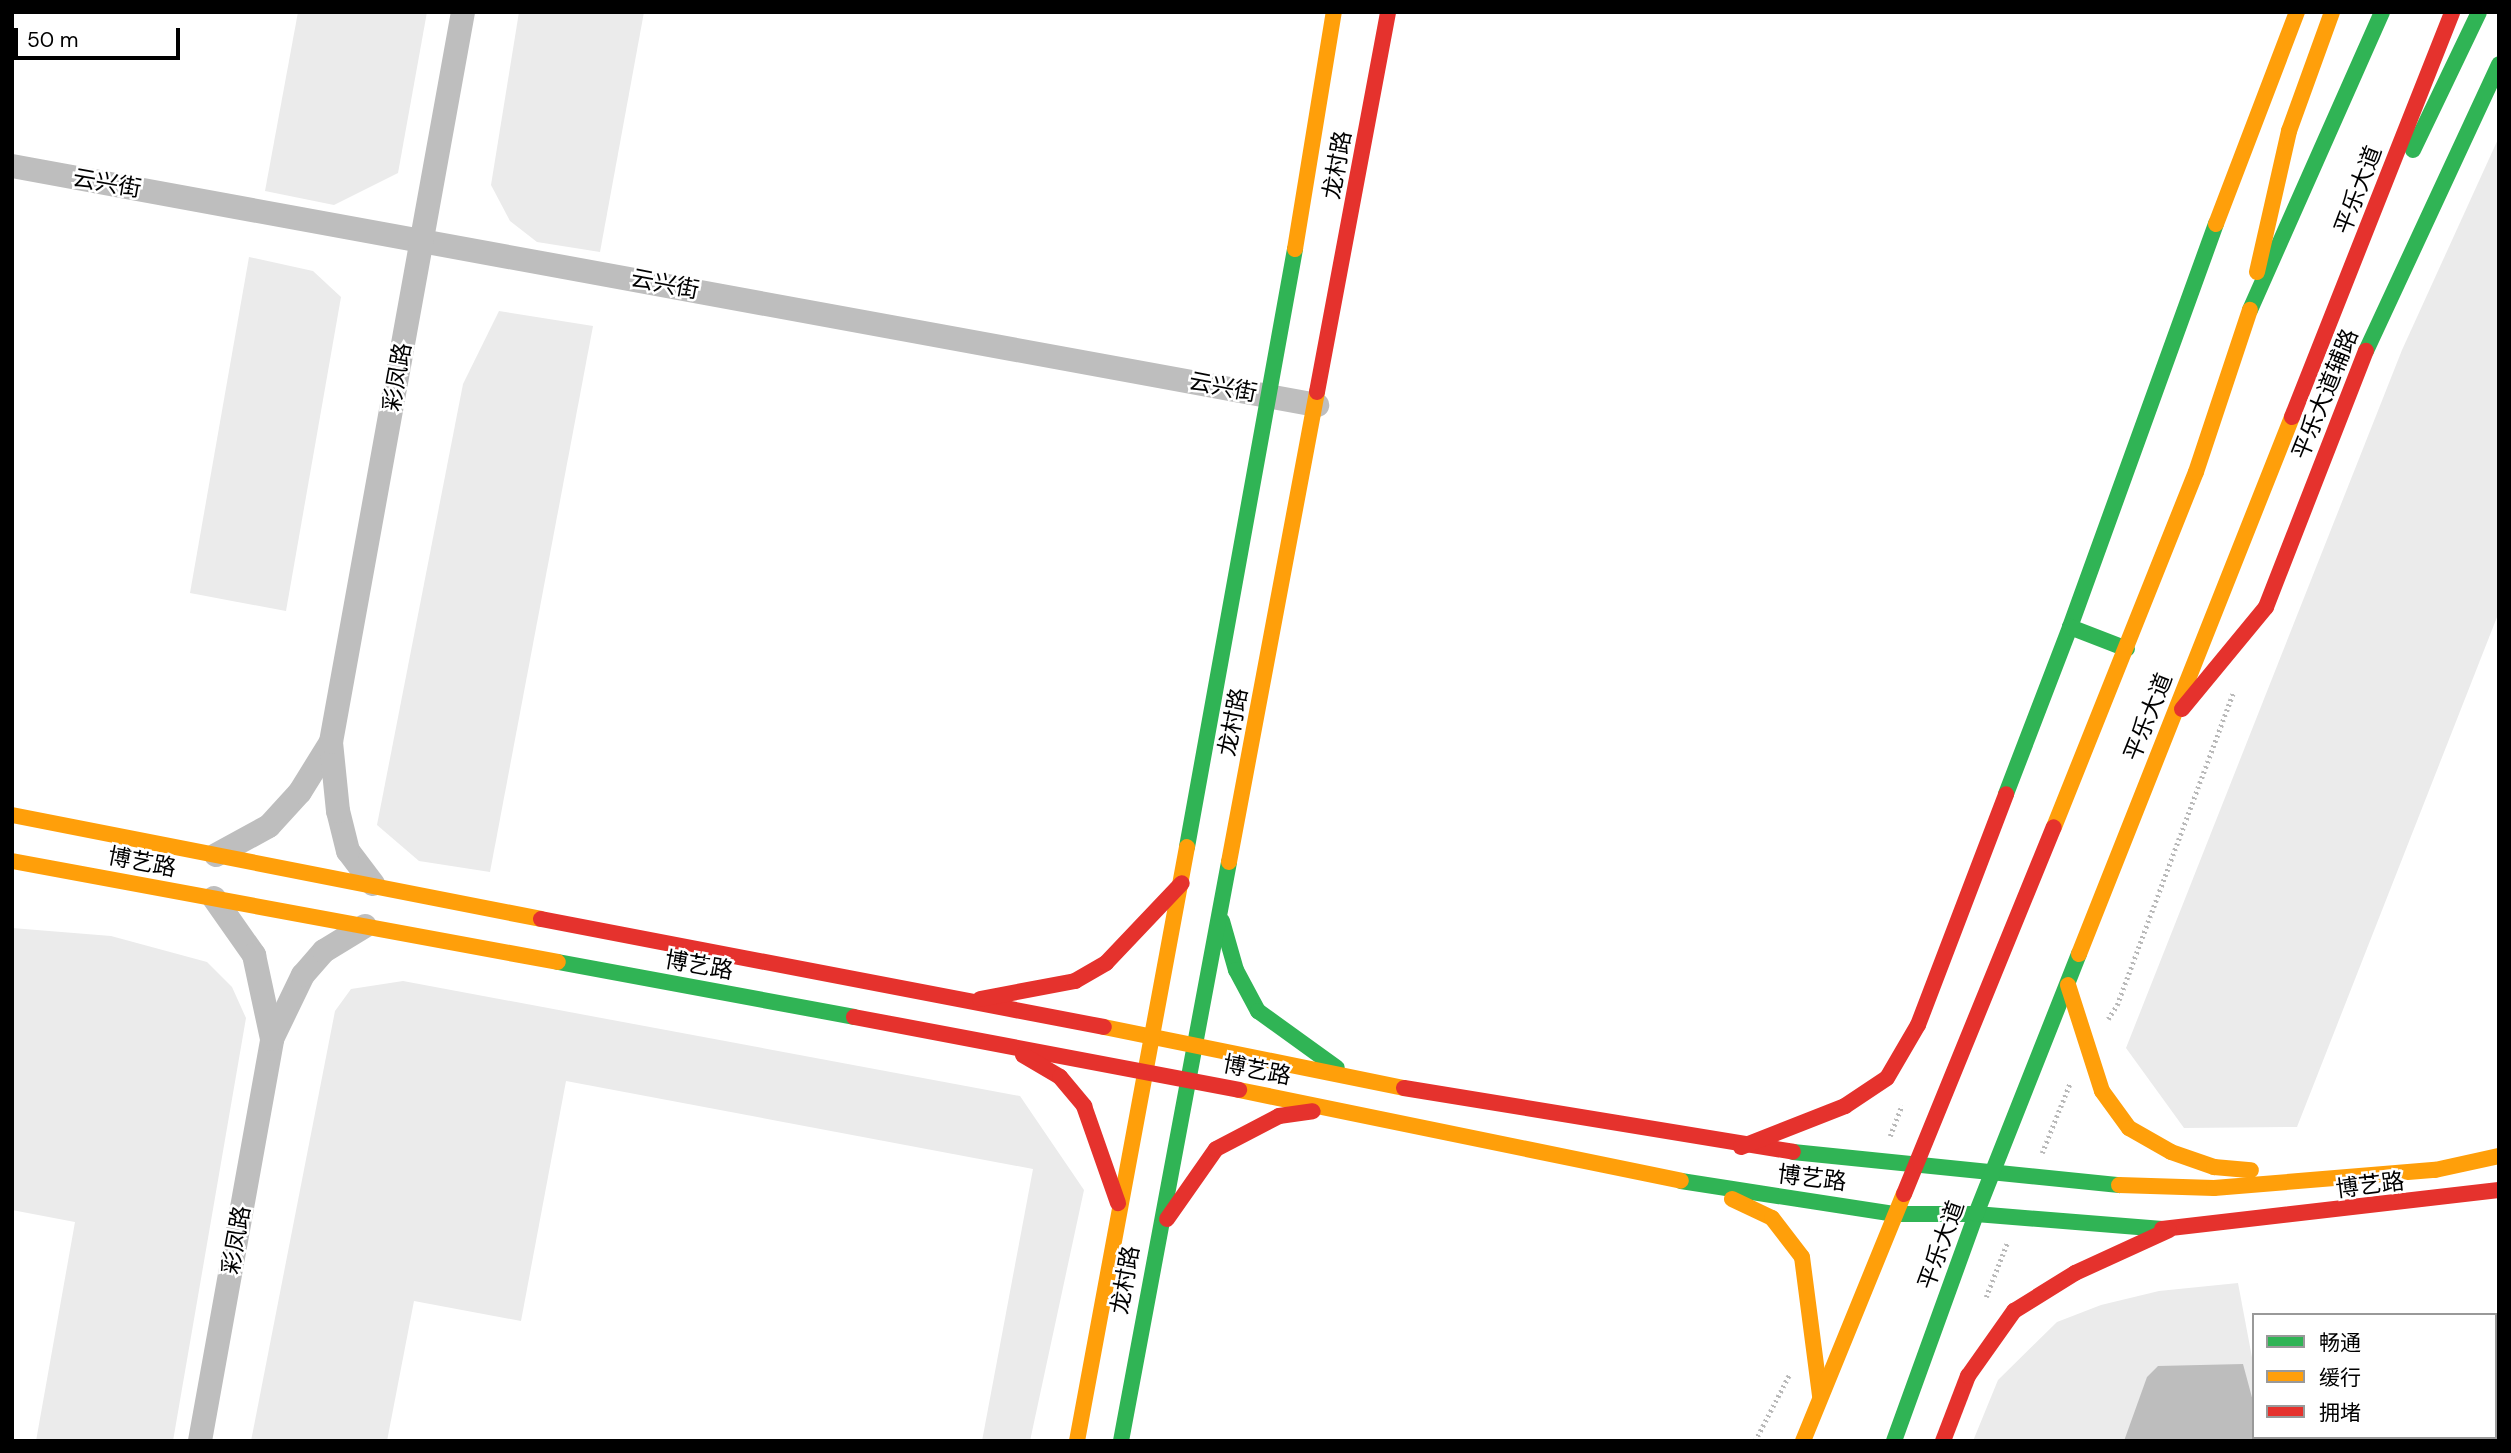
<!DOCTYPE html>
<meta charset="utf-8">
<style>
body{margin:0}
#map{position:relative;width:2511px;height:1453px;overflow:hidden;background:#fff;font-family:"DM Sans","Noto Sans SC",sans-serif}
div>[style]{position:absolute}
.green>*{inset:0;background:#ebebeb}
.water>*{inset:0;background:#bdbdbd}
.path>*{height:4.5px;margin-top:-2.25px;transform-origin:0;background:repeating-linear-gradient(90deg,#b9b9b9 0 2px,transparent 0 5.5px)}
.street>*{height:24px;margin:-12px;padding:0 12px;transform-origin:12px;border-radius:12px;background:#bebebe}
.fast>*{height:16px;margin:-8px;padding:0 8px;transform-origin:8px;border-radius:8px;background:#30b455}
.slow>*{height:16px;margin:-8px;padding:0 8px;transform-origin:8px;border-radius:8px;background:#ff9f0a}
.jam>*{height:16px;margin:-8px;padding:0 8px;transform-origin:8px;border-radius:8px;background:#e5322d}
span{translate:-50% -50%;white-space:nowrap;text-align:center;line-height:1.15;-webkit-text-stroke:5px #fff;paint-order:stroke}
.street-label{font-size:23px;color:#000}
.frame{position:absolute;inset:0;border:14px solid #000;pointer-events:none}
.legend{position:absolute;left:2252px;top:1313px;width:245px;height:126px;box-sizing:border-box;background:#fff;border:2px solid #999;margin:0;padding:9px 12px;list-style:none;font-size:21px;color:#000}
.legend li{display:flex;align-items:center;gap:14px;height:35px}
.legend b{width:35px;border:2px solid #999}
.scale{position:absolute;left:14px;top:28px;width:166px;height:32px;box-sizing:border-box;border:4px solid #000;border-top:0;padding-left:9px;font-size:21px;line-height:24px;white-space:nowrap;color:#000;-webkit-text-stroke:5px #fff;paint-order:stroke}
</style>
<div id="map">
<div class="green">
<i style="clip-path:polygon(298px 12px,427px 12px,398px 173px,334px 205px,265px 191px)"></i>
<i style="clip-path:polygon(519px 12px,644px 12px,600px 252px,537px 242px,510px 221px,491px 185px)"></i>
<i style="clip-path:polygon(2499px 137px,2499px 612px,2297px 1127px,2184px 1128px,2126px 1048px,2402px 350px)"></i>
<i style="clip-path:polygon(249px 257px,313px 271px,341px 297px,286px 611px,190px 593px)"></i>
<i style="clip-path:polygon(499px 311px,593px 326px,490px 872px,419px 861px,377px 825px,463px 384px)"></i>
<i style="clip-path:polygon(12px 928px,111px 936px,207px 962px,232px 987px,246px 1018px,173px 1441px,36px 1441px,75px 1222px,12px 1210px)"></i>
<i style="clip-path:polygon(403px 981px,1020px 1096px,1084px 1190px,1030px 1441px,982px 1441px,1033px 1169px,566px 1081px,521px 1321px,414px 1301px,387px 1441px,251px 1441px,335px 1011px,351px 989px)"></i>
<i style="clip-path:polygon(2238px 1283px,2254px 1368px,2254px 1437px,2274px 1441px,1973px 1441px,1998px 1380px,2057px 1322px,2101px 1305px,2159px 1291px)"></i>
</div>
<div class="water">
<i style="clip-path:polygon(2243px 1364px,2254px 1405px,2254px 1437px,2263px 1441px,2124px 1441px,2147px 1377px,2158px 1366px)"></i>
</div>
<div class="path">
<i style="left:2108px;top:1019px;width:17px;rotate:-57deg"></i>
<i style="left:2117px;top:1005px;width:335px;rotate:-69.6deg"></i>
<i style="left:1890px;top:1136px;width:33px;rotate:-69deg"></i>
<i style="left:2042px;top:1153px;width:75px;rotate:-68.2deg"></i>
<i style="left:1986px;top:1297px;width:58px;rotate:-68.7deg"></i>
<i style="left:1755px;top:1441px;width:74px;rotate:-62.7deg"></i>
</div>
<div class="street">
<i style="left:12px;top:166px;width:1327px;rotate:10.38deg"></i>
<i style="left:216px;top:855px;width:60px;rotate:-28.7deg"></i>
<i style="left:269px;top:826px;width:46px;rotate:-47.6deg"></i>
<i style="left:300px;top:792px;width:59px;rotate:-58.2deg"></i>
<i style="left:373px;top:884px;width:41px;rotate:-127.1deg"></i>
<i style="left:348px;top:851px;width:41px;rotate:-104deg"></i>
<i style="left:338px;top:811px;width:69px;rotate:-95.8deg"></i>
<i style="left:331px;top:742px;width:742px;rotate:-79.75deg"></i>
<i style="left:214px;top:898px;width:70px;rotate:54.9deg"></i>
<i style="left:254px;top:955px;width:86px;rotate:77.9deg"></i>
<i style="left:200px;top:1441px;width:408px;rotate:-79.8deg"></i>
<i style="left:272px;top:1039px;width:71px;rotate:-64.2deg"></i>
<i style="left:303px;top:975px;width:32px;rotate:-49deg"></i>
<i style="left:324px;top:951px;width:48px;rotate:-31.4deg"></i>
</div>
<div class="fast">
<i style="left:2413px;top:150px;width:153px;rotate:-64.4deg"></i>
<i style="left:2250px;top:310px;width:326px;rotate:-66.1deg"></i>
<i style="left:2366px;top:351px;width:316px;rotate:-65.1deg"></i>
<i style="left:2070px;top:627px;width:429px;rotate:-70.1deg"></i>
<i style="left:2006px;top:794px;width:179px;rotate:-69deg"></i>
<i style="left:2070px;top:627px;width:61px;rotate:21.1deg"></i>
<i style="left:1187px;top:847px;width:608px;rotate:-79.76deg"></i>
<i style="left:1222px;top:921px;width:51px;rotate:74.1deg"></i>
<i style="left:1236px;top:970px;width:47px;rotate:61.8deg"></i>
<i style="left:1258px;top:1011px;width:97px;rotate:35.8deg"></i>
<i style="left:558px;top:962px;width:301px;rotate:10.5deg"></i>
<i style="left:1793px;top:1152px;width:328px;rotate:5.8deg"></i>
<i style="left:1681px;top:1181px;width:217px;rotate:8.8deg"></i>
<i style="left:1895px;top:1214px;width:81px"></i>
<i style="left:1976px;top:1214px;width:187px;rotate:4.6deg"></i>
<i style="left:1121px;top:1441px;width:589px;rotate:-79.43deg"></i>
<i style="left:1894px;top:1441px;width:241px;rotate:-70.1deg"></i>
<i style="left:1976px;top:1214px;width:280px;rotate:-68.4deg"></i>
</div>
<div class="slow">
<i style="left:2216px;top:224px;width:227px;rotate:-69.1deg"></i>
<i style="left:1295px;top:249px;width:240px;rotate:-80.7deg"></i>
<i style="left:2257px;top:272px;width:145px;rotate:-77.2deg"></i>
<i style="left:2289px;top:131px;width:127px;rotate:-70.1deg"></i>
<i style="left:12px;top:815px;width:539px;rotate:11.12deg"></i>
<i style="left:2054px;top:827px;width:382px;rotate:-68.2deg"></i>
<i style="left:2196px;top:472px;width:171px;rotate:-71.6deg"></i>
<i style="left:12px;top:861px;width:555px;rotate:10.48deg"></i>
<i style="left:1229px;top:862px;width:478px;rotate:-79.4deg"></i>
<i style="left:2079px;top:954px;width:578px;rotate:-68.36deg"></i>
<i style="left:2068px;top:985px;width:111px;rotate:72.2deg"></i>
<i style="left:2102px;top:1091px;width:46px;rotate:53.9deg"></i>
<i style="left:2129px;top:1128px;width:48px;rotate:29.7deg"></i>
<i style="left:2171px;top:1152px;width:46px;rotate:19.2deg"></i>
<i style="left:2214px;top:1167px;width:37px;rotate:5deg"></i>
<i style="left:1104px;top:1027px;width:306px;rotate:11.5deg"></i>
<i style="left:1239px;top:1090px;width:451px;rotate:11.6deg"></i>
<i style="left:2119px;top:1185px;width:95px;rotate:1.8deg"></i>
<i style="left:2214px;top:1188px;width:222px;rotate:-4.7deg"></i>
<i style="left:2435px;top:1170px;width:66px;rotate:-12.3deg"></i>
<i style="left:1732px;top:1199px;width:44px;rotate:25.4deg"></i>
<i style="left:1772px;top:1218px;width:49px;rotate:52.4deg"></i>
<i style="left:1802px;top:1257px;width:140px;rotate:82.6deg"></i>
<i style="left:1077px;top:1441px;width:604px;rotate:-79.51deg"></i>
<i style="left:1803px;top:1441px;width:267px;rotate:-67.8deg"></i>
</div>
<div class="jam">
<i style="left:1317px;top:392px;width:387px;rotate:-79.4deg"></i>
<i style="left:2292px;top:417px;width:435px;rotate:-68.4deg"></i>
<i style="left:2182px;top:709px;width:132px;rotate:-50.5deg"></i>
<i style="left:2266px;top:607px;width:275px;rotate:-68.7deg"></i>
<i style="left:541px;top:919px;width:573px;rotate:10.86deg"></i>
<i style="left:980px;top:999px;width:97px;rotate:-10.7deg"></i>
<i style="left:1075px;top:981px;width:36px;rotate:-30deg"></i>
<i style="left:1106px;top:963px;width:110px;rotate:-46.5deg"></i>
<i style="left:854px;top:1017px;width:392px;rotate:10.7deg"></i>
<i style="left:1023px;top:1055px;width:43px;rotate:30.7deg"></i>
<i style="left:1060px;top:1077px;width:38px;rotate:50deg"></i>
<i style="left:1084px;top:1106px;width:103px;rotate:70.7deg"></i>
<i style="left:1404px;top:1088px;width:394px;rotate:9.3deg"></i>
<i style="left:1741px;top:1147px;width:112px;rotate:-21.5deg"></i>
<i style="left:1845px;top:1106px;width:50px;rotate:-33.7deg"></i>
<i style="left:1887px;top:1078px;width:61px;rotate:-59.7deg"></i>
<i style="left:1918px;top:1025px;width:247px;rotate:-69.1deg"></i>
<i style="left:1904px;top:1194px;width:396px;rotate:-67.8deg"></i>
<i style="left:1167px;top:1219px;width:85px;rotate:-55deg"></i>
<i style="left:1216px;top:1149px;width:71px;rotate:-27.6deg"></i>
<i style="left:1279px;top:1116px;width:34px;rotate:-8deg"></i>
<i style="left:2162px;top:1229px;width:339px;rotate:-6.6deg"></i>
<i style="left:1943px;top:1441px;width:70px;rotate:-69deg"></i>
<i style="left:1968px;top:1376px;width:80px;rotate:-54.7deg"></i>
<i style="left:2014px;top:1311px;width:72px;rotate:-31.9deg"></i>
<i style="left:2075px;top:1273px;width:103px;rotate:-24.6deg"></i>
</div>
<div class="street-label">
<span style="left:1337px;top:165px;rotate:-80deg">龙村路</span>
<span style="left:107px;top:183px;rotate:10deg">云兴街</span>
<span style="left:2358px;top:190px;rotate:-69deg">平乐大道</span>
<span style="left:665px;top:284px;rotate:11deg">云兴街</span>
<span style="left:397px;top:377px;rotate:-80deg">彩凤路</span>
<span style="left:1223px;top:387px;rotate:11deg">云兴街</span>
<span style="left:2325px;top:394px;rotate:-68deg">平乐大道辅路</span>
<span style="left:2148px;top:717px;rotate:-68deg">平乐大道</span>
<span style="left:1233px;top:722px;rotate:-79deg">龙村路</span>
<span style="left:142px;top:862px;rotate:11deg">博艺路</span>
<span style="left:699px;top:965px;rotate:10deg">博艺路</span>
<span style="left:1257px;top:1070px;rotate:11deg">博艺路</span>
<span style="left:1812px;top:1178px;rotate:7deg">博艺路</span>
<span style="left:2370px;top:1185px;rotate:-7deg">博艺路</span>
<span style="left:236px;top:1240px;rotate:-80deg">彩凤路</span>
<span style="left:1941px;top:1245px;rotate:-70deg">平乐大道</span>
<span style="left:1125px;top:1280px;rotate:-80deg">龙村路</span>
</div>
<div class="frame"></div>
<ul class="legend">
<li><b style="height:9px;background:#30b455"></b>畅通</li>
<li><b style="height:9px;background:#ff9f0a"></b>缓行</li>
<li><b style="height:9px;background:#e5322d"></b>拥堵</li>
</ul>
<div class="scale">50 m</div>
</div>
